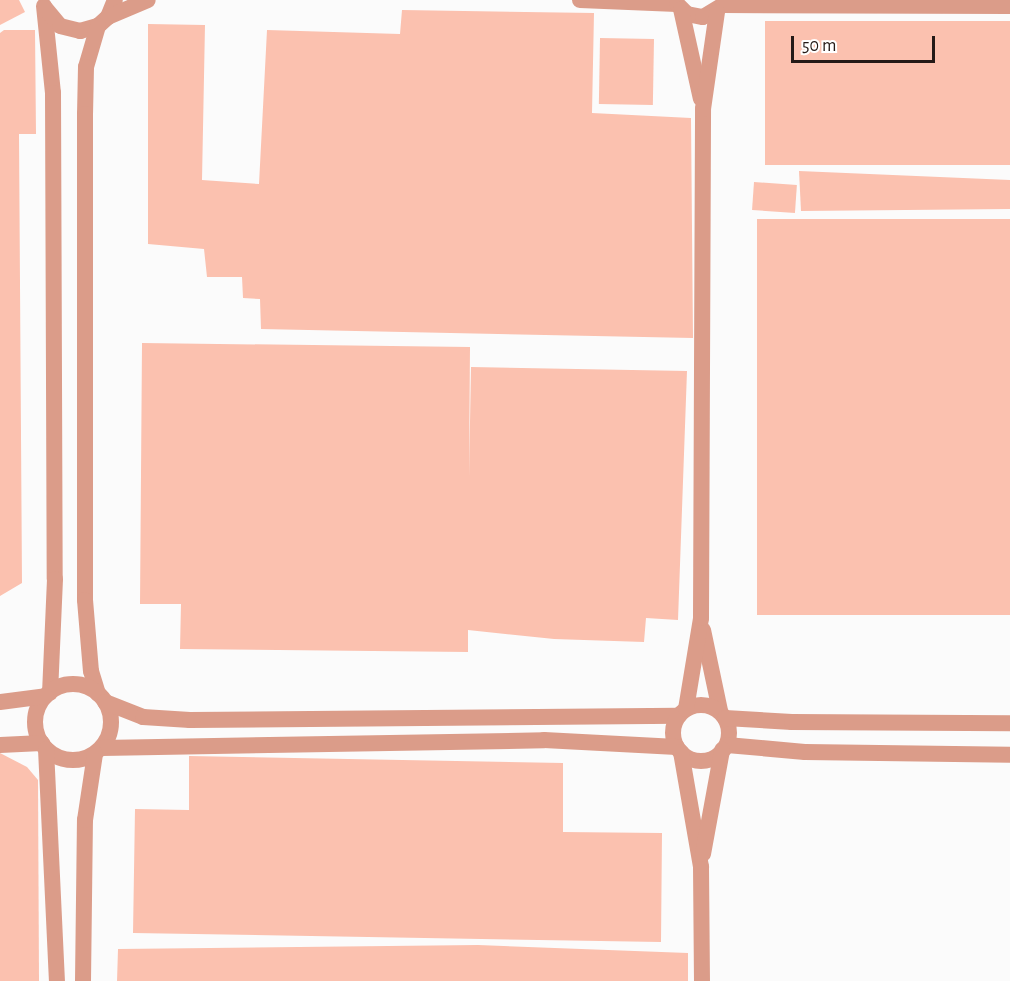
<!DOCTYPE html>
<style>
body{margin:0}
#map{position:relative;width:1010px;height:981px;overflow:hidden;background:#fbfbfb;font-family:"Alegreya Sans",sans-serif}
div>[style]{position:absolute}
.building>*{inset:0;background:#fbc1af;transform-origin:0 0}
.street>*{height:16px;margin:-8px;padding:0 8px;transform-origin:8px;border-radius:8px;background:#db9c89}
.street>.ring{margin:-8px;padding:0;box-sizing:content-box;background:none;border:16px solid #db9c89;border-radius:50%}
span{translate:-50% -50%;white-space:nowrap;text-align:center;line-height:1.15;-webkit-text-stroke:5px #fff;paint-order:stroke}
.scale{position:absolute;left:791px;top:36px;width:144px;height:27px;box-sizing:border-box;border:3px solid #241a17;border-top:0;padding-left:8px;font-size:18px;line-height:21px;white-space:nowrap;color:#241a17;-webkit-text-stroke:4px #fff;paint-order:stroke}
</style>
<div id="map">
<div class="building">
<i style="clip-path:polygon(0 0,19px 0,25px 12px,0 25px)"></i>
<i style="clip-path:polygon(402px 10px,594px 13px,592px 113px,691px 118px,693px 338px,261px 329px,260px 299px,243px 298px,242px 277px,207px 277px,204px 249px,148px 244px,148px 24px,205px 25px,202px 180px,259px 184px,267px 30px,400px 34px)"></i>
<i style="left:765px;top:21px;width:245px;height:144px"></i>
<i style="clip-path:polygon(4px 30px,35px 30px,36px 134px,19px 134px,22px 583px,0 596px,0 33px)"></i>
<i style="left:654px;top:39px;width:66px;height:54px;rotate:91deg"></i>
<i style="clip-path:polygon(799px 171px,1010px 180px,1010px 209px,801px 211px)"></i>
<i style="left:754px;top:182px;width:43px;height:28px;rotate:4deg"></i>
<i style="left:757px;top:219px;width:253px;height:396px"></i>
<i style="clip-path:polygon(142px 343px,470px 347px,469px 477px,471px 367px,687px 371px,678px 620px,646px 618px,644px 642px,554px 639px,468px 630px,468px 652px,180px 649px,181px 604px,140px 604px)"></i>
<i style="clip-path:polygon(0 753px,27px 767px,38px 780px,39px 981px,0 981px)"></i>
<i style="clip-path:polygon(189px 756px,563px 763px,563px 832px,662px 833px,661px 942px,133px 933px,135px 809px,189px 810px)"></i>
<i style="clip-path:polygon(478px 945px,688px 953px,688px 981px,117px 981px,118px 949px)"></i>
</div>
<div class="street">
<i style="left:580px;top:0;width:97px;rotate:2.4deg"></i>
<i style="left:677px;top:4px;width:14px;rotate:45deg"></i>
<i style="left:687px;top:14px;width:16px;rotate:11deg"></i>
<i style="left:703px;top:17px;width:23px;rotate:-31deg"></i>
<i style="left:723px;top:5px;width:287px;rotate:0.2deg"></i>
<i style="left:44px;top:6px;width:87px;rotate:84.1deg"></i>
<i style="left:53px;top:93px;width:486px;rotate:89.8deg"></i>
<i style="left:55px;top:579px;width:114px;rotate:92.5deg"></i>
<i style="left:45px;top:8px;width:23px;rotate:50deg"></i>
<i style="left:60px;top:26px;width:21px;rotate:14deg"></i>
<i style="left:80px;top:31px;width:19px;rotate:-16deg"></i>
<i style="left:98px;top:26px;width:13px;rotate:-42deg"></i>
<i style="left:108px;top:17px;width:18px;rotate:-68deg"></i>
<i style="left:681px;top:9px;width:92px;rotate:77.5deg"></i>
<i style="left:108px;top:17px;width:43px;rotate:-23deg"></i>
<i style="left:98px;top:26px;width:43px;rotate:106.3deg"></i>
<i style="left:86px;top:67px;width:47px;rotate:91.2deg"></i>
<i style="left:85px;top:114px;width:486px;rotate:90deg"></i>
<i style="left:85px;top:600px;width:71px;rotate:85.2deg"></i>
<i style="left:91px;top:671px;width:24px;rotate:73deg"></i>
<i style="left:703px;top:630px;width:83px;rotate:78.1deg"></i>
<i class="ring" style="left:35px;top:684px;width:60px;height:60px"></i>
<i style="left:0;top:702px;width:46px;rotate:-7.4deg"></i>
<i style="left:105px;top:702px;width:41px;rotate:21.5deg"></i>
<i style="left:143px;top:717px;width:47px;rotate:3.7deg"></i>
<i style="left:190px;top:720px;width:489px;rotate:-0.5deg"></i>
<i class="ring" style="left:673px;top:705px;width:40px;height:40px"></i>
<i style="left:686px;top:709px;width:92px;rotate:-80.6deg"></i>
<i style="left:701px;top:618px;width:509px;rotate:-89.77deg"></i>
<i style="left:703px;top:109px;width:98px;rotate:-81.8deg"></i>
<i style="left:725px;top:718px;width:67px;rotate:3.4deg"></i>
<i style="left:792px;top:722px;width:218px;rotate:0.3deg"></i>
<i style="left:0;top:745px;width:42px;rotate:-2.7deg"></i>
<i style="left:727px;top:745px;width:78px;rotate:5.1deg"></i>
<i style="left:805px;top:752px;width:205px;rotate:0.8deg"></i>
<i style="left:102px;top:748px;width:442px;rotate:-1deg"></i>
<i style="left:544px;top:740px;width:133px;rotate:3deg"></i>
<i style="left:46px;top:749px;width:232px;rotate:87.3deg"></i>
<i style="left:681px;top:752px;width:117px;rotate:80.1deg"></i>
<i style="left:701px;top:867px;width:114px;rotate:89.5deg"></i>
<i style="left:703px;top:854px;width:106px;rotate:-79.6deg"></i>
<i style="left:83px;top:981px;width:161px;rotate:-89.3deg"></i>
<i style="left:85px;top:820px;width:67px;rotate:-81.4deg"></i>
</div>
<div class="scale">50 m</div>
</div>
